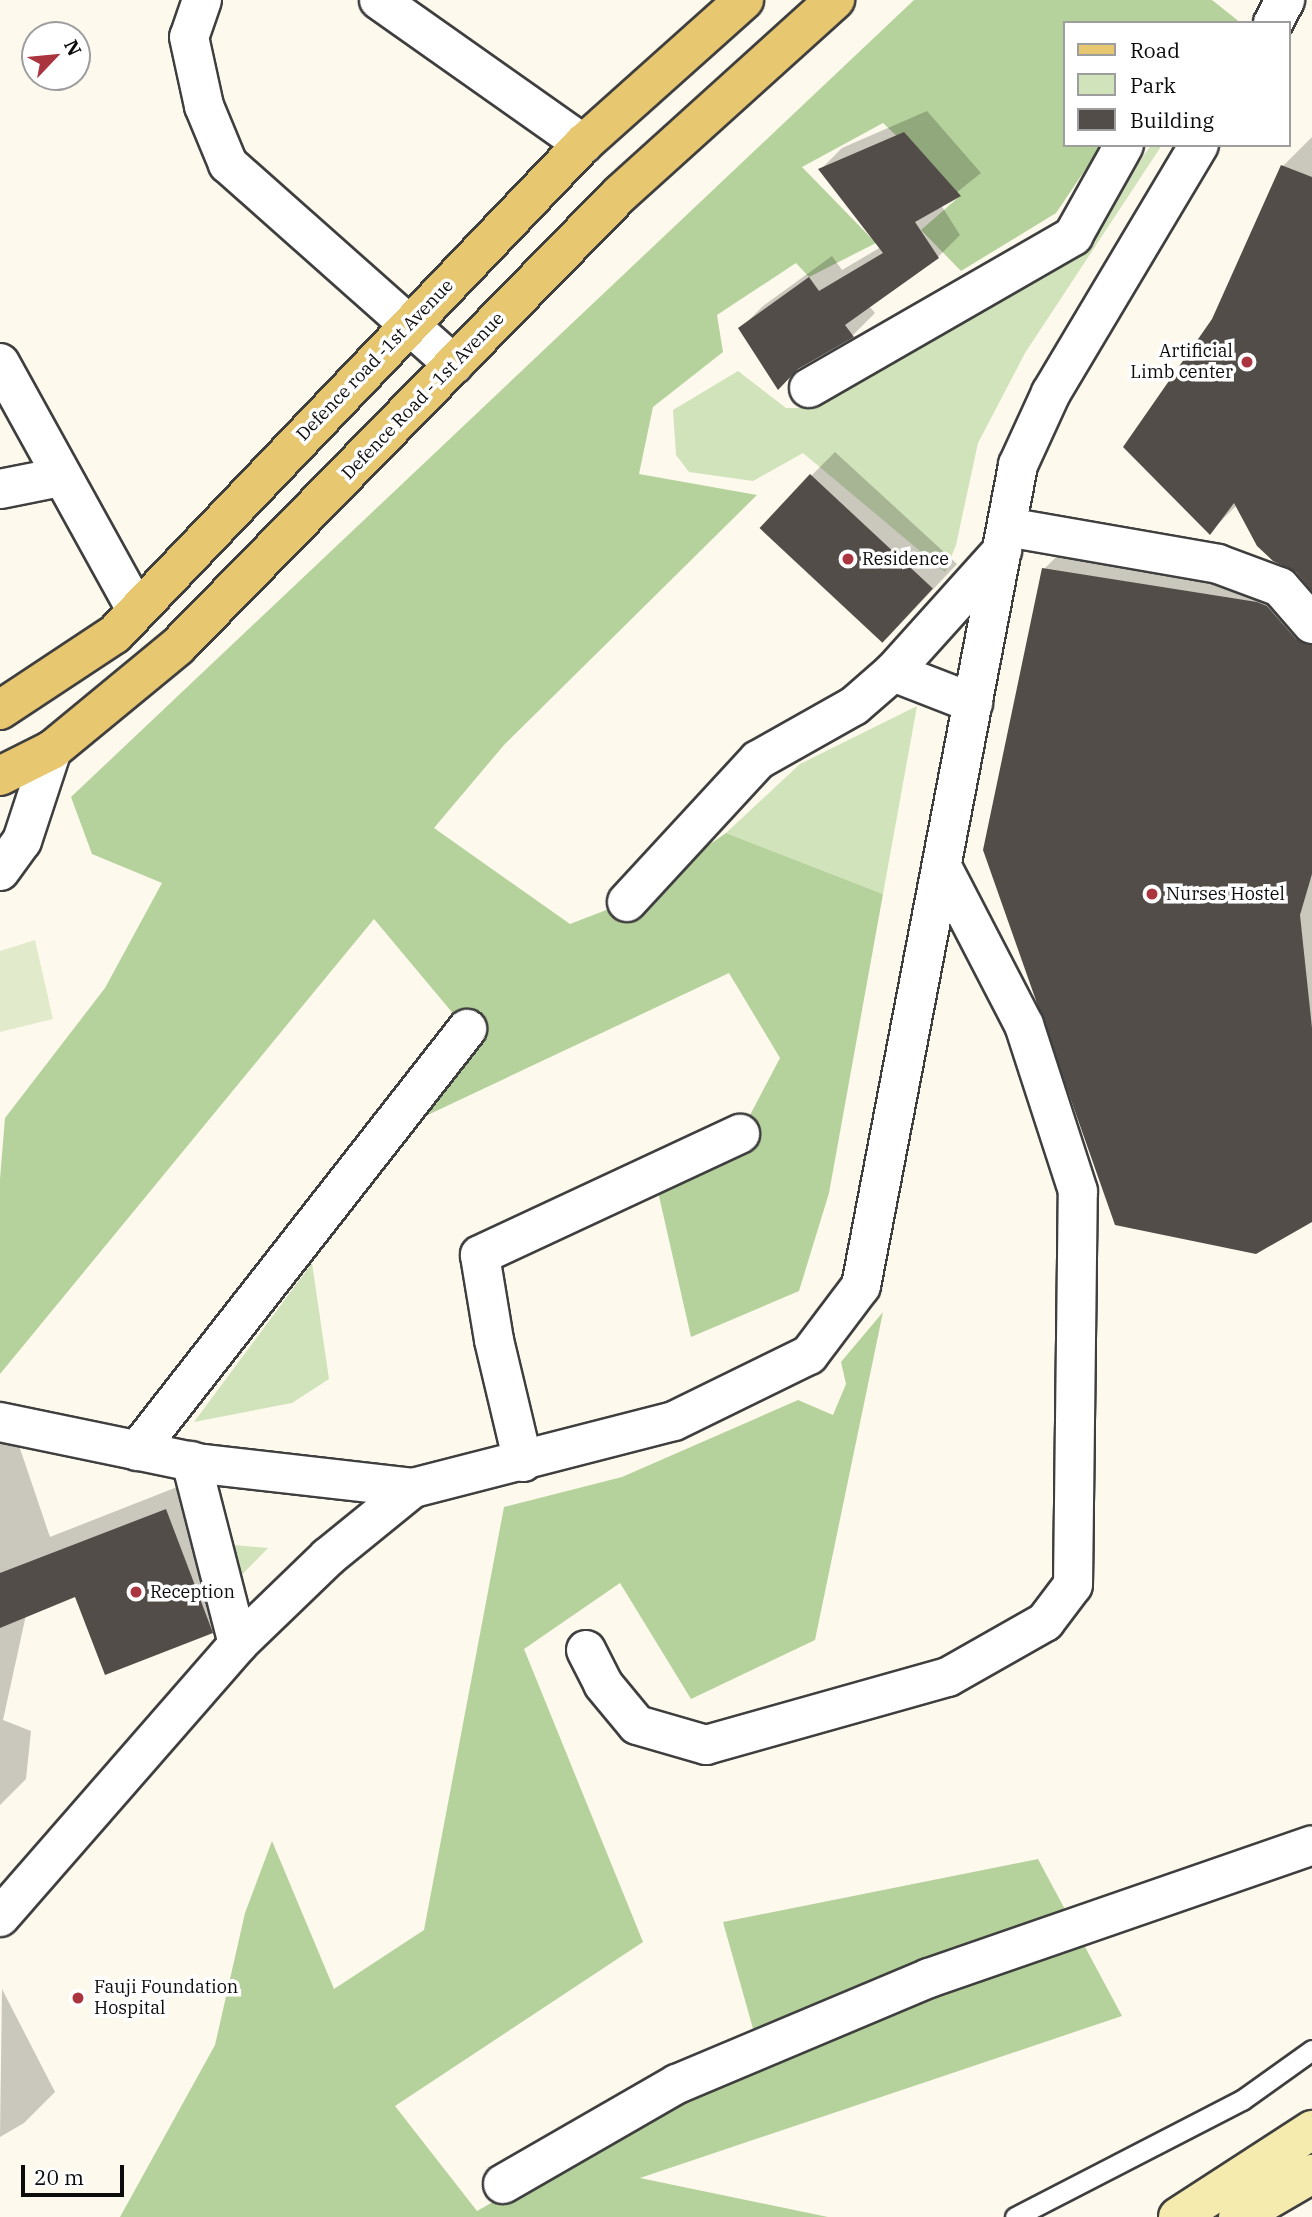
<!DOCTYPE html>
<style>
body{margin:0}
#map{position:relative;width:1312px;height:2217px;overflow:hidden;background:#fdf9ed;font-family:"IBM Plex Serif",serif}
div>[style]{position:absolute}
.green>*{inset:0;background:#d1e3ba}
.forest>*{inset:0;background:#b6d29c}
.pitch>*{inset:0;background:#e1ebcb}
.shadow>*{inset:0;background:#0003}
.building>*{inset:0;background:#534d49;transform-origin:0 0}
.roads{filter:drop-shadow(2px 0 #3f3f3f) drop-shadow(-2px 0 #3f3f3f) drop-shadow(0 2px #3f3f3f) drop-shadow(0 -2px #3f3f3f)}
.service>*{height:19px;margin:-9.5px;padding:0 9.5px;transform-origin:9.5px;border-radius:9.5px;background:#fff}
.minor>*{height:38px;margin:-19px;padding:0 19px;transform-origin:19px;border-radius:19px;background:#fff}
.secondary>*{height:38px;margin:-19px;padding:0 19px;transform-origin:19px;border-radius:19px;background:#f5ebaf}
.primary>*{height:38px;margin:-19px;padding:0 19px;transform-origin:19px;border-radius:19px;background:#e8c771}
.dots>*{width:19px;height:19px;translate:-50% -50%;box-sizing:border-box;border:4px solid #fff;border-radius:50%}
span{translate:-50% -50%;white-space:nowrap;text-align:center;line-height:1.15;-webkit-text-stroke:7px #fff;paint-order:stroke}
.poi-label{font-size:18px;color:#0c0c0c}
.right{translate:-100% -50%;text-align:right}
.left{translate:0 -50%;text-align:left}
.street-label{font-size:18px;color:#0c0c0c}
.legend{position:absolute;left:1063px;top:21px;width:228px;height:126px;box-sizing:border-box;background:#fff;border:2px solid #9e9e9e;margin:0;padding:9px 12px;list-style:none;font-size:21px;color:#0c0c0c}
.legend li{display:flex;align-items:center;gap:14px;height:35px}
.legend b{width:35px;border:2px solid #9e9e9e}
.north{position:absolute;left:21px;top:21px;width:70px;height:70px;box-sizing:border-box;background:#fff;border:2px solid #9e9e9e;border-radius:50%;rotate:64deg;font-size:19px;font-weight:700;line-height:28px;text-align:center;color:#0c0c0c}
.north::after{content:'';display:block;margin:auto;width:24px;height:32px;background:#ab353e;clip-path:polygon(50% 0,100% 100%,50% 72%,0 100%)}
.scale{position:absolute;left:21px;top:2165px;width:103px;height:32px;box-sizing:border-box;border:4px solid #0c0c0c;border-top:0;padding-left:9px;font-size:21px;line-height:24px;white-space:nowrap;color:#0c0c0c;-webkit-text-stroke:5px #fff;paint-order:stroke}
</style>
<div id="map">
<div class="green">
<i style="clip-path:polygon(1151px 145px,1162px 145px,1025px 353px,978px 443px,956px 545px,945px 572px,803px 453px,753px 481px,689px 472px,676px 455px,673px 410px,738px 371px,786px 408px,816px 408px,1086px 241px)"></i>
<i style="clip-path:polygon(917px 706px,883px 894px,726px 833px,800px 764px)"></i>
<i style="clip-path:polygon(312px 1263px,329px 1379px,292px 1403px,194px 1422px)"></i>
<i style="clip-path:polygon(223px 1544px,268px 1548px,233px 1584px)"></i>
</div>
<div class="forest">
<i style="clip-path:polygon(914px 0,1212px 0,1241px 23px,1065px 23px,1065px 145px,1102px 145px,1056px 213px,961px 271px,921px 230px,960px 196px,883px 123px,802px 167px,876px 243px,809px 277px,796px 263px,717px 315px,723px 352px,653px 407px,639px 474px,757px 495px,504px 745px,434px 828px,570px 924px,627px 902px,726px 833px,883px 894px,829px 1193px,799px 1291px,691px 1337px,654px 1174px,740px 1134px,780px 1058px,729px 973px,383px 1136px,466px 1029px,374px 919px,0 1374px,0 1179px,5px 1118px,105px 988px,162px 883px,92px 854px,71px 797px)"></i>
<i style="clip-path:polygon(883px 1312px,815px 1640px,691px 1699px,620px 1583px,524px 1649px,643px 1942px,395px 2106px,477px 2211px,759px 2050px,723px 1922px,1038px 1859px,1122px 2016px,640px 2178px,828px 2217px,120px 2217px,215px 2045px,245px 1913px,272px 1841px,334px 1989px,424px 1930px,504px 1507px,622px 1477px,798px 1400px,833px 1415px,846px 1384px,841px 1362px)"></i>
</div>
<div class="pitch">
<i style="clip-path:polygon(35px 940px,53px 1019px,0 1032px,0 951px)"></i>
</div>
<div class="shadow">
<i style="clip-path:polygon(927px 111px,981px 173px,941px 205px,960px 235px,938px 257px,869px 306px,875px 313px,853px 335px,741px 328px,763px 306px,832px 256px,842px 270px,881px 247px,821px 169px,842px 148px)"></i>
<i style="clip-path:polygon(1312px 137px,1312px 1220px,1044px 569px,1075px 538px,1303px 577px,1237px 505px,1210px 532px,1214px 320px,1283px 166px)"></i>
<i style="clip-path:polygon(835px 452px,957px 564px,887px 638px,811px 476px)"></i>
<i style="clip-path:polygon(12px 1425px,50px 1537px,195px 1480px,241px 1602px,212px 1632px,76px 1594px,26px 1615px,3px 1720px,31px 1731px,26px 1779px,0 1805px,0 1427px)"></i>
<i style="clip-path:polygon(2px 1989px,55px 2092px,24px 2123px,0 2137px)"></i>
</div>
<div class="building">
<i style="clip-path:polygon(904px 132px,961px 196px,915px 222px,939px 258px,845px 325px,854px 337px,798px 369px,778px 390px,738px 328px,809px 277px,819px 291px,883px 253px,818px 169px)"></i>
<i style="clip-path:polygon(1281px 165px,1312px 177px,1312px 591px,1296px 572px,1273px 561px,1257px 546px,1234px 503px,1210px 535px,1123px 447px,1212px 319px)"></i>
<i style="left:810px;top:474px;width:168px;height:74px;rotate:43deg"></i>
<i style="clip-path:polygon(1042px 568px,1257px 602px,1267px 606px,1296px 639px,1312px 645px,1312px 874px,1300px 915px,1312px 1028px,1312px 1222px,1256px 1254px,1115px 1225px,983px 850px)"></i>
<i style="clip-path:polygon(166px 1509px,213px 1633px,105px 1675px,75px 1597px,0 1628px,0 1573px)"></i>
</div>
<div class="roads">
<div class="service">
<i style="left:1015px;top:2217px;width:255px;rotate:-27.3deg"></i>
<i style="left:1242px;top:2100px;width:86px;rotate:-35.5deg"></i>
</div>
<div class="minor">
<i style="left:202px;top:0;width:39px;rotate:109deg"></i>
<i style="left:189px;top:37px;width:71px;rotate:77.7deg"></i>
<i style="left:204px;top:106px;width:63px;rotate:67.5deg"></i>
<i style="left:228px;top:164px;width:302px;rotate:41.6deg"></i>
<i style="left:379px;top:0;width:250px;rotate:35.2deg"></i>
<i style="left:1273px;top:23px;width:26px;rotate:-62deg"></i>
<i style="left:0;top:363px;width:283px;rotate:61.1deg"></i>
<i style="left:809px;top:388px;width:305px;rotate:-29.9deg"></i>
<i style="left:1073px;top:236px;width:104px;rotate:-60.7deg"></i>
<i style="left:0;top:489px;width:61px;rotate:-11.3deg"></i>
<i style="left:1007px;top:527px;width:214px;rotate:9.9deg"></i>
<i style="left:1218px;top:564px;width:66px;rotate:20.4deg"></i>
<i style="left:1280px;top:587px;width:49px;rotate:49.1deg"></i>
<i style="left:893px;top:672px;width:86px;rotate:21.2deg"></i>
<i style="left:0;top:871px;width:37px;rotate:-54deg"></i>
<i style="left:22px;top:841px;width:96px;rotate:-71.8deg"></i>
<i style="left:627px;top:902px;width:193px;rotate:-47.3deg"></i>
<i style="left:758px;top:760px;width:110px;rotate:-29.4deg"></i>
<i style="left:854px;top:706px;width:52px;rotate:-41.1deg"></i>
<i style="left:893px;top:672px;width:163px;rotate:-48deg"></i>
<i style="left:0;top:1422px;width:207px;rotate:11.7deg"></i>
<i style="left:203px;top:1464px;width:211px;rotate:6.5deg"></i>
<i style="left:413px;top:1488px;width:269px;rotate:-14.4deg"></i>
<i style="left:674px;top:1421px;width:150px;rotate:-26.1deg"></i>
<i style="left:809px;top:1355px;width:86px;rotate:-53deg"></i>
<i style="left:861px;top:1286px;width:836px;rotate:-79.17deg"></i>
<i style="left:1018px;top:465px;width:79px;rotate:-65.4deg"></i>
<i style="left:1051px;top:393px;width:289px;rotate:-59.2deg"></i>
<i style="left:137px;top:1451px;width:536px;rotate:-51.97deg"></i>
<i style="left:191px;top:1461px;width:189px;rotate:75.6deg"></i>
<i style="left:523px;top:1462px;width:125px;rotate:-103.4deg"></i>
<i style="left:494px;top:1340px;width:86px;rotate:-99.4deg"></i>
<i style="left:480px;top:1255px;width:287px;rotate:-25deg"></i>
<i style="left:586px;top:1650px;width:38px;rotate:63deg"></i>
<i style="left:603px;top:1684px;width:53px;rotate:50.3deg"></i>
<i style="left:637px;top:1725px;width:72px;rotate:16.2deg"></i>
<i style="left:706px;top:1745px;width:251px;rotate:-15.7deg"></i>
<i style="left:948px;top:1677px;width:112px;rotate:-29.6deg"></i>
<i style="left:1045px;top:1622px;width:46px;rotate:-52.9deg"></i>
<i style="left:1073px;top:1585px;width:394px;rotate:-89.3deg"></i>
<i style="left:1078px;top:1191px;width:175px;rotate:-108deg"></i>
<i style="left:1024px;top:1025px;width:178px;rotate:-117.4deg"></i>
<i style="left:0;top:1917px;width:362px;rotate:-48.9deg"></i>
<i style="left:238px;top:1644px;width:125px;rotate:-44deg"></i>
<i style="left:328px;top:1557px;width:109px;rotate:-39.1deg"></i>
<i style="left:503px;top:2184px;width:201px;rotate:-29.9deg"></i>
<i style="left:677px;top:2084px;width:273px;rotate:-22.8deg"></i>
<i style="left:929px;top:1978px;width:405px;rotate:-19.1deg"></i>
</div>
<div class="secondary">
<i style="left:1178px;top:2217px;width:160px;rotate:-33deg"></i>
<i style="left:1238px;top:2217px;width:86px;rotate:-30.2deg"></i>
</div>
<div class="primary">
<i style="left:0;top:710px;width:138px;rotate:-33.5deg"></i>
<i style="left:115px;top:634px;width:678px;rotate:-46.32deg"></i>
<i style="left:583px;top:144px;width:216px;rotate:-41.8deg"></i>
<i style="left:0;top:776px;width:58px;rotate:-26.6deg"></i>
<i style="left:52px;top:750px;width:163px;rotate:-39.5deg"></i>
<i style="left:178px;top:646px;width:632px;rotate:-45.64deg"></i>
<i style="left:620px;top:194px;width:290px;rotate:-42.1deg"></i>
</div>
</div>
<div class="dots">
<i style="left:1247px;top:362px;background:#ab353e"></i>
<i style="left:848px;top:559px;background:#ab353e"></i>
<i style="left:1152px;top:894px;background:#ab353e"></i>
<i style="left:136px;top:1592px;background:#ab353e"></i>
<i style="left:78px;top:1998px;background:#ab353e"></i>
</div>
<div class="poi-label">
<span class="right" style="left:1233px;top:362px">Artificial<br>Limb center</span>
<span class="left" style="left:862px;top:559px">Residence</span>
<span class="left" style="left:1166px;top:894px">Nurses Hostel</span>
<span class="left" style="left:150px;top:1592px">Reception</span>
<span class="left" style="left:94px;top:1998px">Fauji Foundation<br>Hospital</span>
</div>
<div class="street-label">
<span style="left:375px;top:360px;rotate:-46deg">Defence road -1st Avenue</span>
<span style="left:423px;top:396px;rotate:-46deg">Defence Road - 1st Avenue</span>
</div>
<ul class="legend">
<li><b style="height:9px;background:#e8c771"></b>Road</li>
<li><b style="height:19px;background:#d1e3ba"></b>Park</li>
<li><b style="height:19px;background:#534d49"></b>Building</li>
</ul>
<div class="north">N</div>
<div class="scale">20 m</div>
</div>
